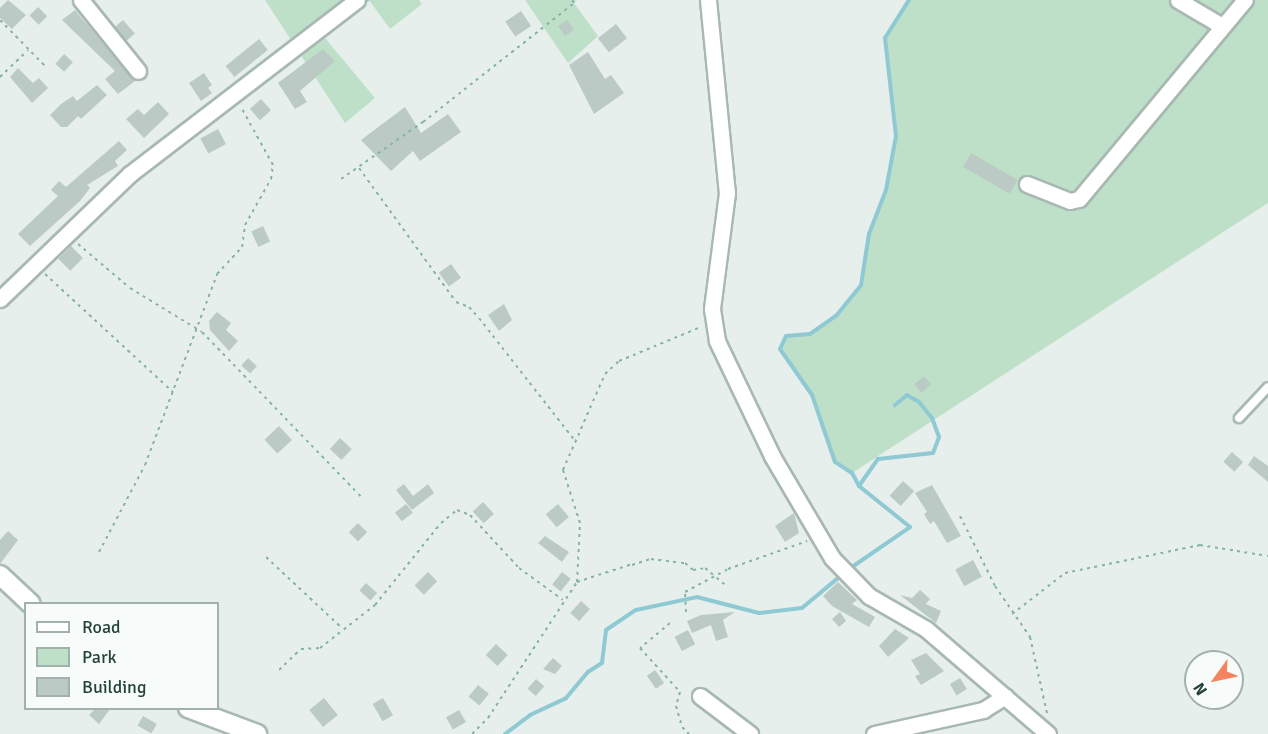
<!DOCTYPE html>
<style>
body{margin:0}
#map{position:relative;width:1268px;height:734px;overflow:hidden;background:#e6efeb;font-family:Signika,sans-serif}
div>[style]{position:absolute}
.green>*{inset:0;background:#bfe0c8}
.stream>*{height:4px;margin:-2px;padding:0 2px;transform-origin:2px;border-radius:2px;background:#8ec9d4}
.building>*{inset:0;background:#bbcac4;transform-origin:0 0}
.path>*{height:2px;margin-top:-1px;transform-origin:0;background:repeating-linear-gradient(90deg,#86b3a5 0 3px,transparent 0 7.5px)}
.roads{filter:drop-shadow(2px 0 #a8b8b2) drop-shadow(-2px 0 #a8b8b2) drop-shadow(0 2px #a8b8b2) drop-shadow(0 -2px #a8b8b2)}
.service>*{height:8px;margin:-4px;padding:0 4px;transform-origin:4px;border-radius:4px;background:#fff}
.minor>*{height:15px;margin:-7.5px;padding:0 7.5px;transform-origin:7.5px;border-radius:7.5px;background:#fff}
.tertiary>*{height:18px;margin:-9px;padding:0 9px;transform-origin:9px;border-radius:9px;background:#fff}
span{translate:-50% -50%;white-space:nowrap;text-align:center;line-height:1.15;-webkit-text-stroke:4.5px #f7fbf9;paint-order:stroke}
.legend{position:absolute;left:24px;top:602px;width:195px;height:108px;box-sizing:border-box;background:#f7fbf9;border:2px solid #a3b1ad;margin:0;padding:8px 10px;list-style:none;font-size:18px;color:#24423a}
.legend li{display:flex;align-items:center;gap:12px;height:30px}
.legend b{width:30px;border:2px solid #a3b1ad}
.north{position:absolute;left:1184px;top:650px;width:60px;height:60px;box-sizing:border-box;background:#f7fbf9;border:2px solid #a3b1ad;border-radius:50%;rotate:237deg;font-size:16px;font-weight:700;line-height:24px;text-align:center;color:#24423a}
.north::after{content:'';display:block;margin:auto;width:21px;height:27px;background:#f4845f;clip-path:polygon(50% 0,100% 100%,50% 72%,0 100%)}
</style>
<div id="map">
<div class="green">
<i style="clip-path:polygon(265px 0,357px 0,320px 32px,375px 98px,345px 123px)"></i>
<i style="clip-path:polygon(369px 0,419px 0,422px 4px,390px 29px)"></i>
<i style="clip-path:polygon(525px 0,577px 0,574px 3px,598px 36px,568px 63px)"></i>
<i style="clip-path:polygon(909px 0,1268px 0,1268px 203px,852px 473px,835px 462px,812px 395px,780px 349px,786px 336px,810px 334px,836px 316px,861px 285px,869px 234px,886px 190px,896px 136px,885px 38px)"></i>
</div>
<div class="stream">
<i style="left:360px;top:5px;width:9px;rotate:-36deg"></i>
<i style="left:237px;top:101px;width:122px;rotate:-37.3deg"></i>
<i style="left:859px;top:486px;width:15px;rotate:-118deg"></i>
<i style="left:852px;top:473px;width:20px;rotate:-147deg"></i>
<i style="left:835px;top:462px;width:71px;rotate:-108.9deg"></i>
<i style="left:812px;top:395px;width:56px;rotate:-124.8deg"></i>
<i style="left:780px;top:349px;width:14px;rotate:-65deg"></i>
<i style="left:786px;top:336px;width:24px;rotate:-5deg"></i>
<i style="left:810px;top:334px;width:32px;rotate:-35deg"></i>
<i style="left:836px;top:316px;width:40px;rotate:-51deg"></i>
<i style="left:861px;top:285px;width:52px;rotate:-81.1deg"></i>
<i style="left:869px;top:234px;width:47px;rotate:-68.9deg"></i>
<i style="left:886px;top:190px;width:55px;rotate:-79.5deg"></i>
<i style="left:896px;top:136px;width:99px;rotate:-96.4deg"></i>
<i style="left:885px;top:38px;width:45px;rotate:-57.7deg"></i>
<i style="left:849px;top:569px;width:74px;rotate:-34.5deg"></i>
<i style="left:910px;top:527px;width:65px;rotate:-141.2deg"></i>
<i style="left:859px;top:486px;width:33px;rotate:-55deg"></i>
<i style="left:878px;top:459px;width:55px;rotate:-6.2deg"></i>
<i style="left:933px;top:453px;width:17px;rotate:-69deg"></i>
<i style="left:939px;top:437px;width:20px;rotate:-110deg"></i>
<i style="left:932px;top:418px;width:21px;rotate:-129deg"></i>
<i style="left:919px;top:402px;width:14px;rotate:-150deg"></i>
<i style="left:907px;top:395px;width:16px;rotate:140deg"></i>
<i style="left:505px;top:734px;width:31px;rotate:-37deg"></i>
<i style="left:530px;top:715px;width:40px;rotate:-25deg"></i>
<i style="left:566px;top:698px;width:34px;rotate:-50deg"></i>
<i style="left:588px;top:672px;width:17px;rotate:-33deg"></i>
<i style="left:602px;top:663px;width:33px;rotate:-83deg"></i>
<i style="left:606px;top:630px;width:36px;rotate:-34deg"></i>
<i style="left:636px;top:610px;width:62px;rotate:-12deg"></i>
<i style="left:697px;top:597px;width:64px;rotate:14.5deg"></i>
<i style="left:759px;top:613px;width:43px;rotate:-6.6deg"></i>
<i style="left:802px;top:608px;width:53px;rotate:-39.7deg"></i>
</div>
<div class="building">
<i style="clip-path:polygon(8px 0,26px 15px,12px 29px,0 18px,0 8px)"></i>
<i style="left:38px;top:7px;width:13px;height:12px;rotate:45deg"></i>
<i style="clip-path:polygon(75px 10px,135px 81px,118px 94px,105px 79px,115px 71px,62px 20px)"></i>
<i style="left:521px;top:11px;width:18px;height:19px;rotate:56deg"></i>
<i style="left:123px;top:20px;width:18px;height:11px;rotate:49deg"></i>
<i style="left:567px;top:20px;width:12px;height:11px;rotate:55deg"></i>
<i style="left:616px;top:24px;width:18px;height:23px;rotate:52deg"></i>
<i style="left:259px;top:39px;width:14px;height:43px;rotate:51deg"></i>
<i style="clip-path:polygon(323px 49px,335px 61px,300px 91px,307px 102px,295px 109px,278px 83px)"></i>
<i style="clip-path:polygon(588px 52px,605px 79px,611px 75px,624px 93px,594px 114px,569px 65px)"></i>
<i style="left:64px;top:54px;width:12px;height:13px;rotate:42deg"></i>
<i style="clip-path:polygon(18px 68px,33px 83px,39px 78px,48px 88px,32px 103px,10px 77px)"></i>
<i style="clip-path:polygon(204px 73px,212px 85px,208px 88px,212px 93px,201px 101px,189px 83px)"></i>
<i style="clip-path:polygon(97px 85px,107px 95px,81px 119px,78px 116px,67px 127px,61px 127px,50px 115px,61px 104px,73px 96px,77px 101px)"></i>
<i style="left:261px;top:99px;width:15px;height:15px;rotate:48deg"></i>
<i style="clip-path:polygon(158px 102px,169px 114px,144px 138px,126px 119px,138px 109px,144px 115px)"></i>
<i style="clip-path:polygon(405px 107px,421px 133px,448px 114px,461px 132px,420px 161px,413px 151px,391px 171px,361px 140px)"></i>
<i style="left:218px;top:129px;width:17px;height:20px;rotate:62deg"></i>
<i style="clip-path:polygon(119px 141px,127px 150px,115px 161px,118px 166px,87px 185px,90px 188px,80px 201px,30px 246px,18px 234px,58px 196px,51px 190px,59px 181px,66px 187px)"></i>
<i style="left:971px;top:153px;width:54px;height:16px;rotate:30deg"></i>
<i style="left:263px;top:226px;width:17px;height:13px;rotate:65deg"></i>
<i style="left:71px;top:246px;width:17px;height:18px;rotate:45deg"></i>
<i style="left:451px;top:264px;width:17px;height:15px;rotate:54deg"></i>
<i style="clip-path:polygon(504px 304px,512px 320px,499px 331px,488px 315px)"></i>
<i style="clip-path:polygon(217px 312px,231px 323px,226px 330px,238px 341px,229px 351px,210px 330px,209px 321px)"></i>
<i style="left:248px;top:358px;width:12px;height:10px;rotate:42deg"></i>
<i style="left:924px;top:376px;width:11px;height:13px;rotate:49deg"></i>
<i style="left:279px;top:426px;width:19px;height:20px;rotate:47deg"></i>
<i style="left:340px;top:438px;width:16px;height:15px;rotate:43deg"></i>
<i style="left:1232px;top:452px;width:15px;height:13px;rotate:42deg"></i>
<i style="clip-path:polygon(1254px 456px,1268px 466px,1268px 482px,1248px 465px)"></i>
<i style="left:903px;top:481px;width:15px;height:20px;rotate:42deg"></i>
<i style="clip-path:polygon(404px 484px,413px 496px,428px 484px,434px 493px,412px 510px,396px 490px)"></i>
<i style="clip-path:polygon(932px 485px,961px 536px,947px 543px,934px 521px,930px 524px,924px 514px,927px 512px,915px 493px)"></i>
<i style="left:483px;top:502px;width:16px;height:14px;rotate:47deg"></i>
<i style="left:406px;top:504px;width:11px;height:14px;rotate:52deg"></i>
<i style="left:558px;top:504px;width:17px;height:16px;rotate:50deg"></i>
<i style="clip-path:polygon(794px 513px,799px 533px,785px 542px,775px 526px)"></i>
<i style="left:358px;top:523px;width:13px;height:13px;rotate:45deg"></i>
<i style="clip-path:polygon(8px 531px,18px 540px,0 564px,0 540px)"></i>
<i style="clip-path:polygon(545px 536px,569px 552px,562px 562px,538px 543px)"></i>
<i style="left:973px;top:560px;width:19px;height:20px;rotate:62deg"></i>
<i style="left:428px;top:572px;width:13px;height:19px;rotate:45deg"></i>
<i style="left:562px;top:572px;width:11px;height:16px;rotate:38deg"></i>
<i style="clip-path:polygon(838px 582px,857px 600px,852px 604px,875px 617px,869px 627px,832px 606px,823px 596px)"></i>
<i style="left:366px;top:583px;width:15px;height:10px;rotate:42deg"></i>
<i style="clip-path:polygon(920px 590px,930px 599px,926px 604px,941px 611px,936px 623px,900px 595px,912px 598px)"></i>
<i style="left:581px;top:601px;width:12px;height:16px;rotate:42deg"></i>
<i style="clip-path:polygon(735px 612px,723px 620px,728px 637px,716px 641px,711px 625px,692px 633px,687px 621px,701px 615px)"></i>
<i style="clip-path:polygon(840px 612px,846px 621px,839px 627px,832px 619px)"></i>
<i style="clip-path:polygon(895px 629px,909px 638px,888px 657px,879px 646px)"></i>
<i style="left:688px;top:630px;width:16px;height:15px;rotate:63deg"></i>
<i style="left:496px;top:644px;width:16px;height:15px;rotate:43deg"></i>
<i style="clip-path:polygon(926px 653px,944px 671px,921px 685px,915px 676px,920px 674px,911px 660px)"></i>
<i style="clip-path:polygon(553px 658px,562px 666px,555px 674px,543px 669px)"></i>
<i style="left:655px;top:670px;width:16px;height:10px;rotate:55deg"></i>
<i style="left:960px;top:678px;width:13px;height:12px;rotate:58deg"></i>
<i style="left:536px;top:679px;width:11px;height:13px;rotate:41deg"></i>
<i style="left:478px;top:685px;width:14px;height:15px;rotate:39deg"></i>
<i style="left:324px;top:698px;width:22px;height:19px;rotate:51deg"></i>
<i style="left:383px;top:698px;width:20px;height:12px;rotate:60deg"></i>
<i style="clip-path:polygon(96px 708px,111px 708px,99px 724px,89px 715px)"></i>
<i style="left:459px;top:710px;width:14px;height:15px;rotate:60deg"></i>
<i style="left:143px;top:716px;width:16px;height:11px;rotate:30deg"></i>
</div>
<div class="path">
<i style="left:0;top:20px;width:66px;rotate:45.6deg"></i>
<i style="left:0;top:77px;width:39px;rotate:-44deg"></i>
<i style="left:359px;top:168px;width:165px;rotate:54.1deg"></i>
<i style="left:456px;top:302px;width:14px;rotate:21deg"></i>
<i style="left:469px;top:307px;width:15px;rotate:48deg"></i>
<i style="left:479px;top:318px;width:156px;rotate:52deg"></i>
<i style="left:341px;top:179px;width:100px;rotate:-34.8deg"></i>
<i style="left:423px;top:122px;width:192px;rotate:-38.2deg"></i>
<i style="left:574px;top:3px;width:4px;rotate:-124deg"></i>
<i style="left:78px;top:244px;width:68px;rotate:40.2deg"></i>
<i style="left:130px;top:288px;width:84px;rotate:31.4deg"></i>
<i style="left:202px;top:332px;width:232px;rotate:46deg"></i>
<i style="left:45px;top:274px;width:174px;rotate:42.7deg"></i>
<i style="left:960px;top:516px;width:78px;rotate:63.4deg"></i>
<i style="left:995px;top:586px;width:62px;rotate:55.5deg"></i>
<i style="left:1030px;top:637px;width:78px;rotate:77.4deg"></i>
<i style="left:99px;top:552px;width:98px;rotate:-62.1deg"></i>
<i style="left:145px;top:465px;width:204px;rotate:-69.3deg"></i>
<i style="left:217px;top:274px;width:37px;rotate:-47deg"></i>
<i style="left:242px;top:247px;width:22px;rotate:-82deg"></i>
<i style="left:245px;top:225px;width:53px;rotate:-60.5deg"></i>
<i style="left:271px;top:179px;width:14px;rotate:-82deg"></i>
<i style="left:273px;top:165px;width:66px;rotate:-118.9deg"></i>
<i style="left:266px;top:557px;width:105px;rotate:43.1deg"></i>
<i style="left:632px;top:565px;width:20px;rotate:-18deg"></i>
<i style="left:651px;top:559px;width:34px;rotate:7deg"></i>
<i style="left:685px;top:563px;width:11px;rotate:41deg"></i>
<i style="left:693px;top:570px;width:12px;rotate:-9deg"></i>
<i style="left:705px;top:568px;width:30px;rotate:40deg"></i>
<i style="left:577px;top:582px;width:58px;rotate:-18.1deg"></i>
<i style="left:686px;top:612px;width:20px;rotate:-93deg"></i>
<i style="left:685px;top:592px;width:49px;rotate:-28.1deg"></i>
<i style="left:728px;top:569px;width:84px;rotate:-19.5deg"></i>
<i style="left:1012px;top:614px;width:67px;rotate:-37.7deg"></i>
<i style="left:1065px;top:573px;width:138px;rotate:-11.7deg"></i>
<i style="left:1200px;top:545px;width:69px;rotate:9.2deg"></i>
<i style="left:670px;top:623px;width:39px;rotate:140deg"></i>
<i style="left:640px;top:648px;width:59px;rotate:47.7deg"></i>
<i style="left:680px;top:692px;width:15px;rotate:106deg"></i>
<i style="left:676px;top:706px;width:22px;rotate:74deg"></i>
<i style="left:682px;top:727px;width:10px;rotate:45deg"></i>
<i style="left:279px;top:670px;width:30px;rotate:-44deg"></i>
<i style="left:301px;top:649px;width:19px;rotate:-3deg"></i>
<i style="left:320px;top:648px;width:70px;rotate:-38deg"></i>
<i style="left:375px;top:605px;width:105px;rotate:-51.2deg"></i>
<i style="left:441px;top:523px;width:21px;rotate:-39deg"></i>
<i style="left:457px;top:510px;width:14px;rotate:21deg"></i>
<i style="left:470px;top:515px;width:72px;rotate:47.2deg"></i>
<i style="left:519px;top:568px;width:54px;rotate:36deg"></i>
<i style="left:472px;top:734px;width:23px;rotate:-45deg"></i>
<i style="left:488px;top:718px;width:163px;rotate:-56.8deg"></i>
<i style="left:577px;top:582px;width:59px;rotate:-87.1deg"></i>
<i style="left:580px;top:523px;width:56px;rotate:-107.8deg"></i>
<i style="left:563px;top:470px;width:105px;rotate:-66.4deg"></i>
<i style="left:605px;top:374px;width:19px;rotate:-43deg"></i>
<i style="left:619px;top:361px;width:89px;rotate:-22.5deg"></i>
</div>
<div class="roads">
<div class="service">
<i style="left:1239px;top:418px;width:42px;rotate:-46.9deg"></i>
</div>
<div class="minor">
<i style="left:81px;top:0;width:91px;rotate:51.2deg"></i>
<i style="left:708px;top:0;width:194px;rotate:84.4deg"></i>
<i style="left:727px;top:193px;width:117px;rotate:97.4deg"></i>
<i style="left:712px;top:309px;width:32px;rotate:81deg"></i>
<i style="left:717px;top:341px;width:127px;rotate:64.4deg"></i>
<i style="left:772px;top:456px;width:118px;rotate:59.5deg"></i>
<i style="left:832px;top:558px;width:53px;rotate:45.8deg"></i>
<i style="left:869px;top:596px;width:66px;rotate:30.1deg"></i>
<i style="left:926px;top:629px;width:161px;rotate:40.7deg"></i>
<i style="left:1178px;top:0;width:51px;rotate:30.6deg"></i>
<i style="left:1027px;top:184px;width:46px;rotate:21.6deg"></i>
<i style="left:1070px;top:201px;width:9px;rotate:-13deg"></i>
<i style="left:1079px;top:199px;width:259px;rotate:-50.2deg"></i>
<i style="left:0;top:299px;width:180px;rotate:-43.9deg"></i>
<i style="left:130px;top:174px;width:286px;rotate:-37.5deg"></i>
<i style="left:700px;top:696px;width:63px;rotate:37.2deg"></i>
<i style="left:874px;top:734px;width:112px;rotate:-12.4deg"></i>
<i style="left:983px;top:710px;width:26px;rotate:-32deg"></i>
</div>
<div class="tertiary">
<i style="left:0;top:575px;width:42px;rotate:43.1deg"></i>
<i style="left:188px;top:708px;width:74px;rotate:20.6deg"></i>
</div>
</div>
<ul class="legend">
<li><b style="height:8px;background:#fff"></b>Road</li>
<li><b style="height:16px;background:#bfe0c8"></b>Park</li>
<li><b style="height:16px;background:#bbcac4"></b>Building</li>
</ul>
<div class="north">N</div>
</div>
